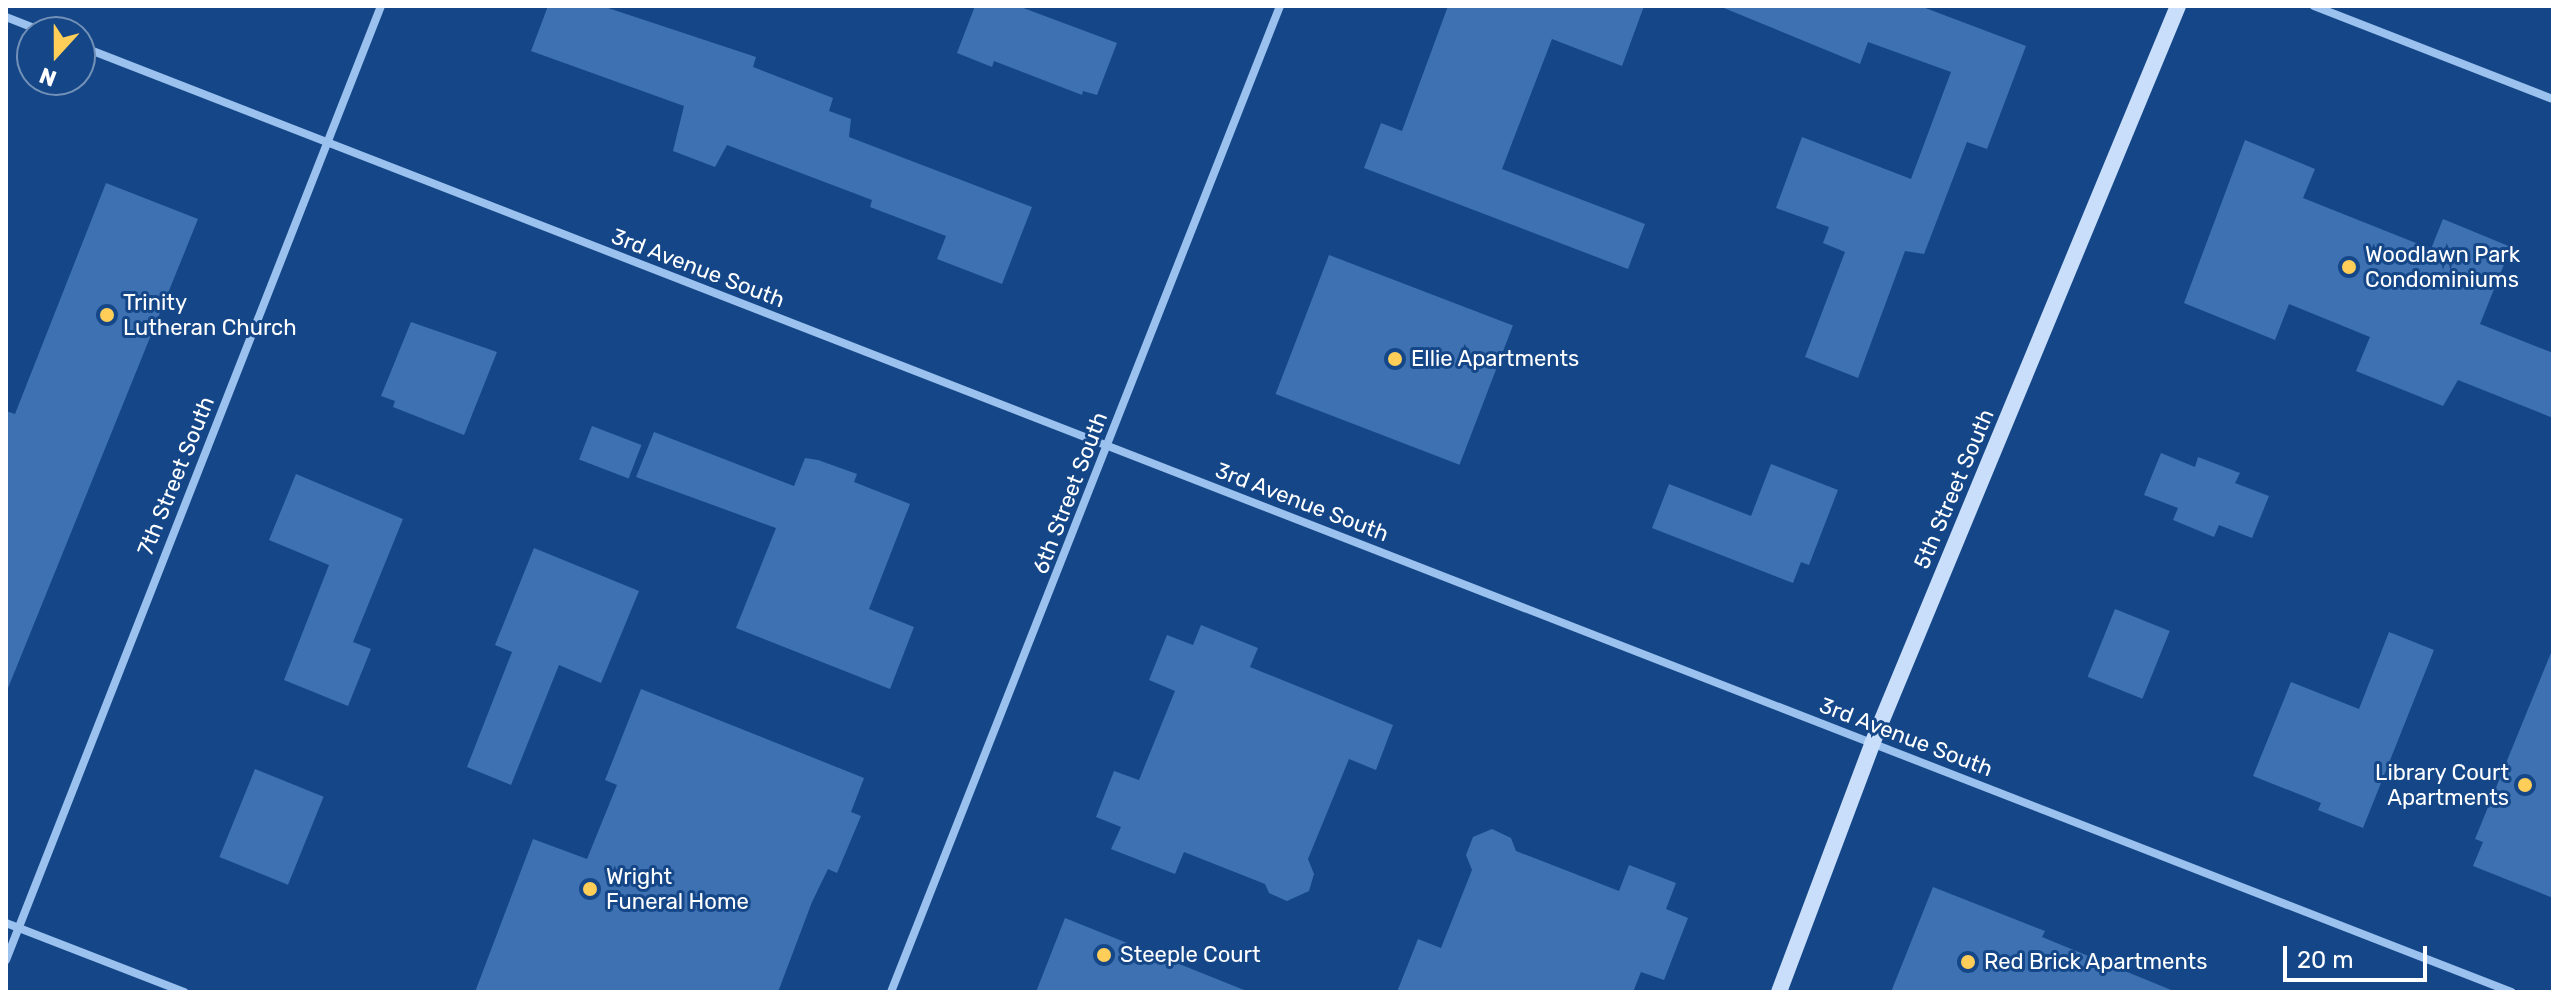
<!DOCTYPE html>
<style>
body{margin:0}
#map{position:relative;width:2559px;height:998px;overflow:hidden;background:#154788;font-family:Rubik,sans-serif}
div>[style]{position:absolute}
.building>*{inset:0;background:#3d71b2;transform-origin:0 0}
.street>*{height:8px;margin:-4px;padding:0 4px;transform-origin:4px;border-radius:4px;background:#9bc1ef}
.secondary>*{height:16px;margin:-8px;padding:0 8px;transform-origin:8px;border-radius:8px;background:#c8defa}
.dots>*{width:22px;height:22px;translate:-50% -50%;box-sizing:border-box;border:4px solid #154788;border-radius:50%}
span{translate:-50% -50%;white-space:nowrap;text-align:center;line-height:1.15;-webkit-text-stroke:6px #154788;paint-order:stroke}
.poi-label{font-size:22px;color:#fff}
.left{translate:0 -50%;text-align:left}
.right{translate:-100% -50%;text-align:right}
.street-label{font-size:22px;color:#fff}
.frame{position:absolute;inset:0;border:8px solid #fff;pointer-events:none}
.north{position:absolute;left:16px;top:16px;width:80px;height:80px;box-sizing:border-box;background:#154788;border:2px solid #7391b8;border-radius:50%;rotate:201deg;font-size:22px;font-weight:700;line-height:32px;text-align:center;color:#fff}
.north::after{content:'';display:block;margin:auto;width:28px;height:36px;background:#ffce59;clip-path:polygon(50% 0,100% 100%,50% 72%,0 100%)}
.scale{position:absolute;left:2283px;top:946px;width:144px;height:36px;box-sizing:border-box;border:4px solid #fff;border-top:0;padding-left:10px;font-size:24px;line-height:28px;white-space:nowrap;color:#fff;-webkit-text-stroke:6px #154788;paint-order:stroke}
</style>
<div id="map">
<div class="building">
<i style="clip-path:polygon(548px 6px,602px 6px,756px 57px,753px 67px,833px 98px,829px 111px,851px 119px,849px 137px,1032px 207px,1002px 284px,937px 259px,946px 236px,870px 207px,872px 200px,727px 145px,715px 167px,673px 151px,684px 106px,531px 51px)"></i>
<i style="clip-path:polygon(975px 6px,1018px 6px,1117px 43px,1097px 95px,1083px 91px,1082px 95px,994px 61px,992px 67px,957px 53px)"></i>
<i style="clip-path:polygon(1448px 6px,1644px 6px,1622px 66px,1552px 39px,1502px 169px,1645px 224px,1628px 269px,1364px 168px,1381px 123px,1402px 131px)"></i>
<i style="clip-path:polygon(1719px 6px,1920px 6px,2026px 46px,1987px 149px,1967px 142px,1924px 254px,1905px 251px,1858px 378px,1805px 357px,1845px 252px,1823px 243px,1829px 227px,1776px 208px,1802px 137px,1911px 179px,1951px 72px,1868px 42px,1860px 64px)"></i>
<i style="clip-path:polygon(2245px 140px,2315px 169px,2303px 198px,2431px 249px,2443px 219px,2511px 247px,2480px 324px,2553px 353px,2553px 418px,2458px 380px,2443px 406px,2356px 371px,2370px 337px,2289px 304px,2275px 340px,2184px 303px)"></i>
<i style="clip-path:polygon(106px 183px,198px 219px,6px 693px,6px 411px,15px 414px)"></i>
<i style="left:1329px;top:255px;width:197px;height:149px;rotate:21deg"></i>
<i style="clip-path:polygon(411px 322px,497px 352px,464px 435px,393px 407px,395px 401px,381px 396px)"></i>
<i style="left:592px;top:426px;width:53px;height:36px;rotate:21deg"></i>
<i style="clip-path:polygon(654px 432px,794px 486px,805px 458px,818px 460px,857px 474px,854px 482px,910px 504px,869px 609px,914px 627px,890px 689px,736px 628px,776px 528px,636px 477px)"></i>
<i style="clip-path:polygon(2161px 453px,2195px 467px,2198px 457px,2240px 473px,2235px 483px,2269px 496px,2252px 538px,2219px 525px,2214px 537px,2173px 520px,2178px 508px,2144px 495px)"></i>
<i style="clip-path:polygon(1771px 464px,1838px 490px,1809px 565px,1801px 562px,1793px 583px,1652px 528px,1669px 484px,1751px 516px)"></i>
<i style="clip-path:polygon(296px 474px,403px 519px,353px 642px,371px 649px,348px 706px,284px 680px,329px 565px,269px 540px)"></i>
<i style="clip-path:polygon(534px 548px,639px 591px,601px 683px,559px 665px,511px 785px,467px 767px,512px 652px,495px 645px)"></i>
<i style="left:2115px;top:609px;width:59px;height:73px;rotate:22deg"></i>
<i style="clip-path:polygon(1201px 625px,1258px 648px,1250px 667px,1393px 725px,1376px 770px,1349px 759px,1308px 859px,1314px 874px,1309px 891px,1287px 901px,1269px 893px,1265px 884px,1184px 852px,1175px 874px,1111px 849px,1121px 827px,1096px 817px,1114px 771px,1139px 780px,1175px 691px,1149px 680px,1167px 635px,1193px 645px)"></i>
<i style="clip-path:polygon(2389px 632px,2434px 650px,2363px 828px,2318px 810px,2321px 803px,2253px 776px,2291px 682px,2359px 709px)"></i>
<i style="clip-path:polygon(2553px 648px,2553px 898px,2473px 866px,2483px 842px,2475px 839px)"></i>
<i style="clip-path:polygon(641px 689px,864px 778px,851px 812px,861px 816px,837px 873px,828px 869px,812px 902px,778px 992px,475px 992px,533px 839px,587px 859px,617px 785px,605px 780px)"></i>
<i style="left:255px;top:769px;width:74px;height:95px;rotate:22deg"></i>
<i style="clip-path:polygon(1492px 829px,1511px 838px,1516px 851px,1619px 891px,1629px 865px,1676px 883px,1666px 909px,1688px 918px,1664px 980px,1641px 972px,1633px 992px,1397px 992px,1418px 939px,1441px 948px,1472px 870px,1466px 855px,1473px 837px)"></i>
<i style="clip-path:polygon(1933px 887px,2045px 931px,2042px 937px,2176px 992px,1891px 992px)"></i>
<i style="clip-path:polygon(1065px 918px,1244px 990px,1244px 992px,1036px 992px)"></i>
</div>
<div class="street">
<i style="left:2314px;top:6px;width:256px;rotate:21.3deg"></i>
<i style="left:6px;top:17px;width:41px;rotate:21.5deg"></i>
<i style="left:80px;top:46px;width:2609px;rotate:21.26deg"></i>
<i style="left:6px;top:923px;width:191px;rotate:21.2deg"></i>
<i style="left:6px;top:960px;width:1025px;rotate:-68.54deg"></i>
<i style="left:891px;top:992px;width:1060px;rotate:-68.47deg"></i>
</div>
<div class="secondary">
<i style="left:1779px;top:992px;width:265px;rotate:-69.4deg"></i>
<i style="left:1872px;top:744px;width:799px;rotate:-67.48deg"></i>
</div>
<div class="dots">
<i style="left:2349px;top:267px;background:#ffce59"></i>
<i style="left:107px;top:315px;background:#ffce59"></i>
<i style="left:1395px;top:359px;background:#ffce59"></i>
<i style="left:2525px;top:785px;background:#ffce59"></i>
<i style="left:590px;top:889px;background:#ffce59"></i>
<i style="left:1104px;top:955px;background:#ffce59"></i>
<i style="left:1968px;top:962px;background:#ffce59"></i>
</div>
<div class="poi-label">
<span class="left" style="left:2365px;top:267px">Woodlawn Park<br>Condominiums</span>
<span class="left" style="left:123px;top:315px">Trinity<br>Lutheran Church</span>
<span class="left" style="left:1411px;top:359px">Ellie Apartments</span>
<span class="right" style="left:2509px;top:785px">Library Court<br>Apartments</span>
<span class="left" style="left:606px;top:889px">Wright<br>Funeral Home</span>
<span class="left" style="left:1120px;top:955px">Steeple Court</span>
<span class="left" style="left:1984px;top:962px">Red Brick Apartments</span>
</div>
<div class="street-label">
<span style="left:698px;top:268px;rotate:21deg">3rd Avenue South</span>
<span style="left:176px;top:476px;rotate:-68deg">7th Street South</span>
<span style="left:1954px;top:489px;rotate:-67deg">5th Street South</span>
<span style="left:1070px;top:493px;rotate:-69deg">6th Street South</span>
<span style="left:1302px;top:502px;rotate:21deg">3rd Avenue South</span>
<span style="left:1906px;top:737px;rotate:21deg">3rd Avenue South</span>
</div>
<div class="frame"></div>
<div class="north">N</div>
<div class="scale">20 m</div>
</div>
